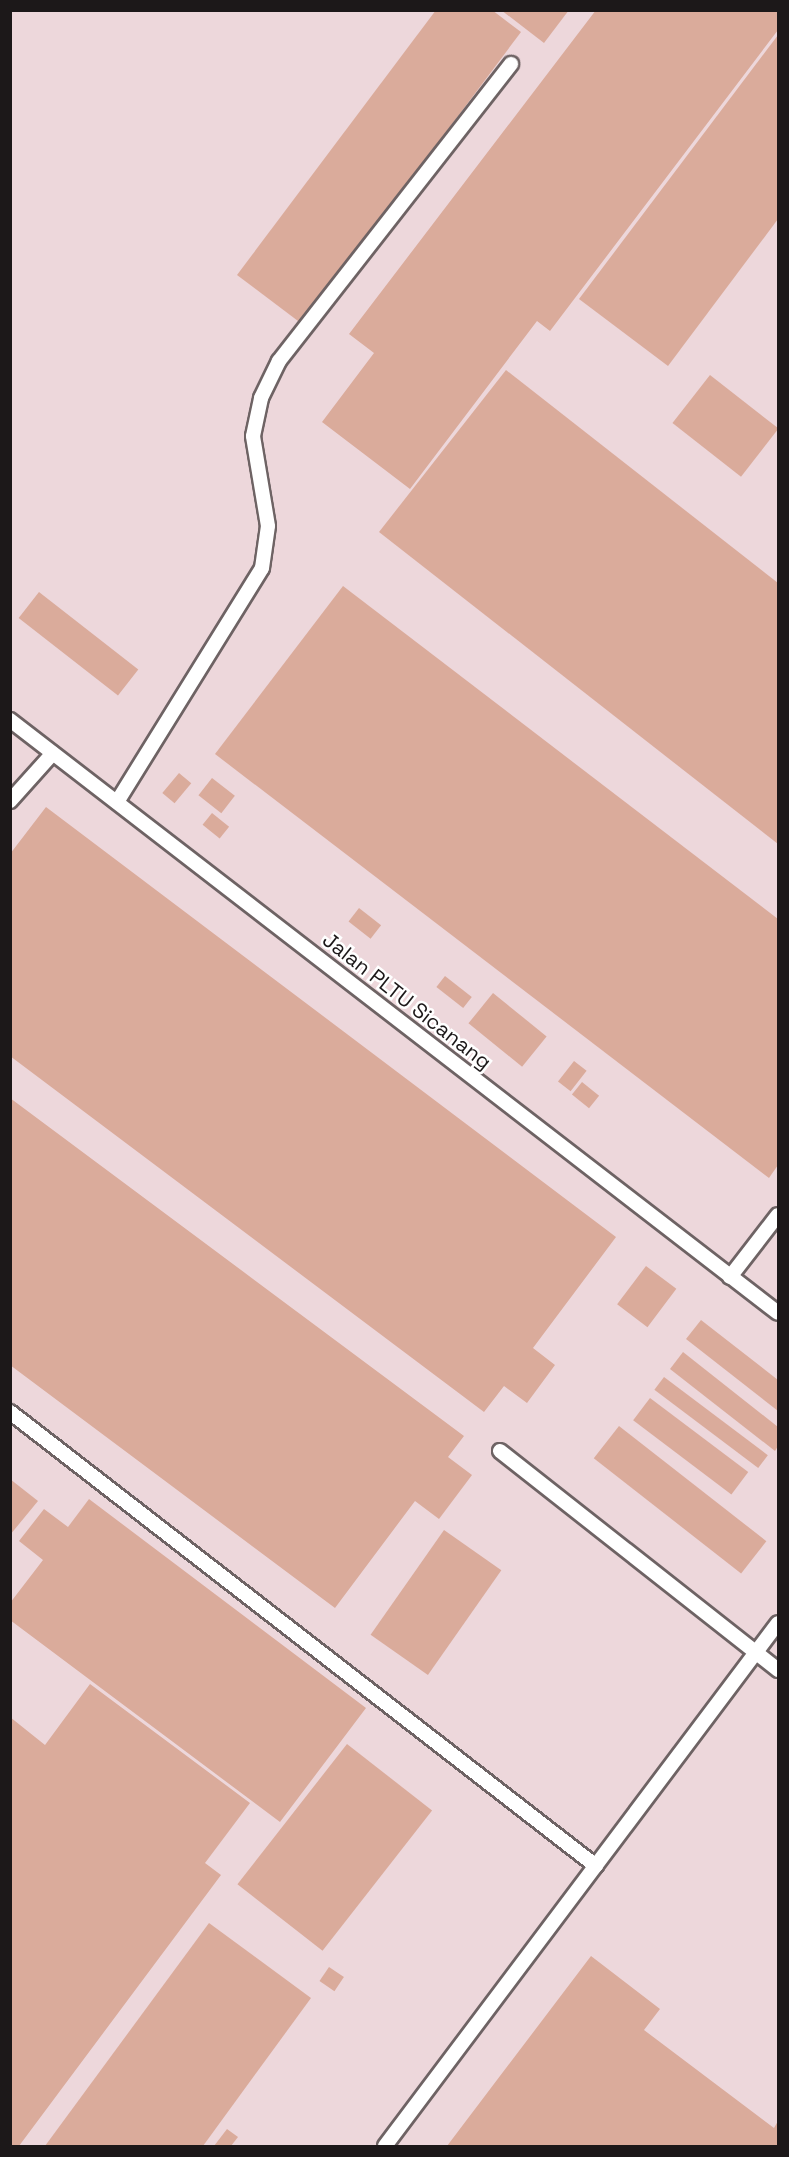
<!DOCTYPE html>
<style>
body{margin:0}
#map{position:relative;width:789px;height:2157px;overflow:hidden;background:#f2e4e6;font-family:"Space Grotesk",sans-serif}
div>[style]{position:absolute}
.built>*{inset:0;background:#edd7db;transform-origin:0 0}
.building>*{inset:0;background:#daab9b;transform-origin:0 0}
.roads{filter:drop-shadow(2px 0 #6e6364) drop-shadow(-2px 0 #6e6364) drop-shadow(0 2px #6e6364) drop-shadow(0 -2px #6e6364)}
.lane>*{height:14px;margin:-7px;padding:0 7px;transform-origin:7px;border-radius:7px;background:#fff}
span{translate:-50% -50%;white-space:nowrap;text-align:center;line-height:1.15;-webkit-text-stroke:5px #fff;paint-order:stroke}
.street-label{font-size:21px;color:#1c1819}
.frame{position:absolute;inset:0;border:12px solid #1c1819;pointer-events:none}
</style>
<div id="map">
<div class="built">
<i style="left:11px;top:11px;width:767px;height:2135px"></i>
</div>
<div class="building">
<i style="clip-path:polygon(436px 10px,492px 10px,521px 32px,302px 324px,237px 275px)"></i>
<i style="clip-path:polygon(501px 10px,569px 10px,544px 43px)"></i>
<i style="clip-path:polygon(596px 10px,778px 10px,778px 30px,550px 331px,537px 321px,410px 489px,322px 422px,374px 353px,349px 334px)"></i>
<i style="clip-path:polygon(778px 35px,778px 219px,668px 366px,579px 299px)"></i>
<i style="clip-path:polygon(506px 370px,778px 583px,778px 844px,379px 532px)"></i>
<i style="left:710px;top:375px;width:87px;height:61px;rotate:38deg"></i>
<i style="clip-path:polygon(343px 586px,778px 919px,778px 1165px,769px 1178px,215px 754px)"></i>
<i style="left:39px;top:592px;width:126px;height:33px;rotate:38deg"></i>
<i style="left:179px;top:773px;width:16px;height:26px;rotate:40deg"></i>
<i style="left:212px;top:778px;width:29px;height:22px;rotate:38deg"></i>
<i style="clip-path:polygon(46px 807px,616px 1237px,533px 1348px,555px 1365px,527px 1403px,504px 1386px,484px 1412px,10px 1056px,10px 854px)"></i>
<i style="left:212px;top:813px;width:22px;height:15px;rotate:39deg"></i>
<i style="left:359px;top:908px;width:28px;height:17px;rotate:38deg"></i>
<i style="left:445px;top:976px;width:34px;height:14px;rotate:38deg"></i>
<i style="left:493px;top:993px;width:69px;height:39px;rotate:39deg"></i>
<i style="left:574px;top:1061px;width:16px;height:26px;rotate:38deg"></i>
<i style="left:582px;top:1082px;width:22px;height:16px;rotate:39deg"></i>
<i style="clip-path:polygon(10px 1098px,464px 1436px,448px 1457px,472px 1475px,439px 1519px,415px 1501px,335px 1608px,10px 1365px)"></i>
<i style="left:646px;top:1266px;width:38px;height:48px;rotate:37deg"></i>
<i style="clip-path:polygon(701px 1320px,778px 1380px,778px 1411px,686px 1339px)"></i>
<i style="clip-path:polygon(683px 1352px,778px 1427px,778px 1446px,775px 1451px,670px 1369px)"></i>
<i style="left:664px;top:1377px;width:130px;height:16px;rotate:37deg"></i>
<i style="left:650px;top:1398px;width:123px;height:28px;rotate:37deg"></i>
<i style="left:619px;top:1426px;width:187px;height:41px;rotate:38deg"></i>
<i style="clip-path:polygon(10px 1479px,38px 1501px,10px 1535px)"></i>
<i style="clip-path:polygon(89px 1499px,366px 1708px,280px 1822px,10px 1620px,10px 1603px,43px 1560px,19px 1541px,44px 1509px,68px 1527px)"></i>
<i style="left:444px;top:1530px;width:70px;height:128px;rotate:35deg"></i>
<i style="clip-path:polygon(90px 1684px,250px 1803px,205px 1863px,221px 1875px,19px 2146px,10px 2146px,10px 1717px,45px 1745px)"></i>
<i style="left:347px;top:1744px;width:108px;height:178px;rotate:38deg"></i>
<i style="clip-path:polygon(209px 1923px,311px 1998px,203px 2146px,45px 2146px)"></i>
<i style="clip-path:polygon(591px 1956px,660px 2009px,644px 2030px,774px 2128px,778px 2121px,778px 2146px,447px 2146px)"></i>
<i style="left:329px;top:1967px;width:18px;height:17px;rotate:34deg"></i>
<i style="clip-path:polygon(227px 2129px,238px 2137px,231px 2146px,214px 2146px)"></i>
</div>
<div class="roads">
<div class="lane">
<i style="left:10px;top:720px;width:970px;rotate:37.67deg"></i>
<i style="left:10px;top:801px;width:64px;rotate:-48.1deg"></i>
<i style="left:117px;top:802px;width:275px;rotate:-58.2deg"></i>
<i style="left:262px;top:568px;width:42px;rotate:-81.9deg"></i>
<i style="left:268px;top:526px;width:91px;rotate:-99.5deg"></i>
<i style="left:253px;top:436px;width:39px;rotate:-78deg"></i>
<i style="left:261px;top:398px;width:41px;rotate:-64.1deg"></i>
<i style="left:279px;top:361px;width:377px;rotate:-52deg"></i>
<i style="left:730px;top:1277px;width:78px;rotate:-52.3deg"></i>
<i style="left:10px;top:1412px;width:741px;rotate:37.77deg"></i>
<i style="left:500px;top:1451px;width:354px;rotate:38.2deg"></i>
<i style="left:385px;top:2146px;width:654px;rotate:-53.08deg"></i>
</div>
</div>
<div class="street-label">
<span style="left:407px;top:1001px;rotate:38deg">Jalan PLTU Sicanang</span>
</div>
<div class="frame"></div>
</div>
